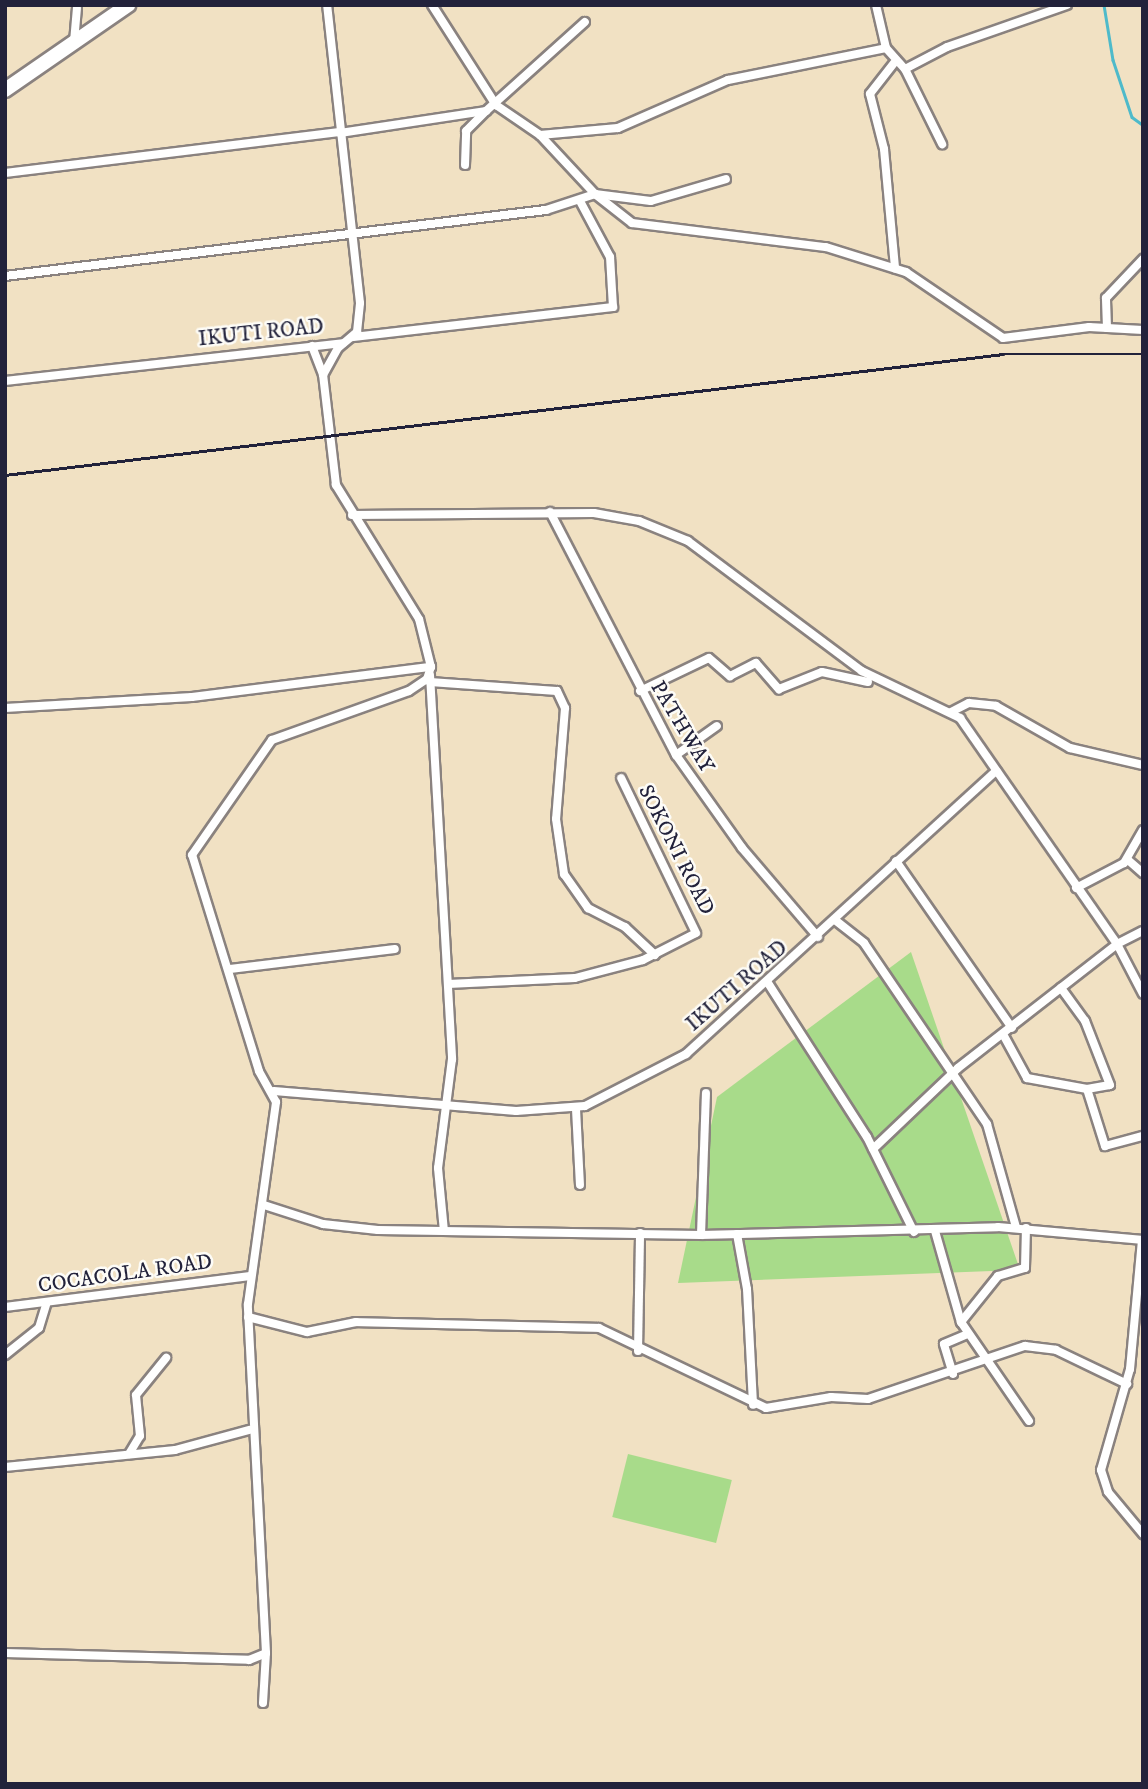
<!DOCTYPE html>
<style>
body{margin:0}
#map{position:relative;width:1148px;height:1789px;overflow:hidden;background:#f1e1c3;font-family:"IM FELL DW Pica",serif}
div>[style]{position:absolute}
.green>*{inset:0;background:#a8db8a;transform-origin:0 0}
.stream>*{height:2.5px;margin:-1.25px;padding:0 1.25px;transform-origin:1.25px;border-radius:1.25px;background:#4ebaca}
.roads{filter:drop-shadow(2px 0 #8a827f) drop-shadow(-2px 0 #8a827f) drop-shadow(0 2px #8a827f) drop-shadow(0 -2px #8a827f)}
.minor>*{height:8px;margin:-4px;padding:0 4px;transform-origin:4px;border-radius:4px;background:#fff}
.trunk>*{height:14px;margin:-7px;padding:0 7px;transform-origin:7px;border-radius:7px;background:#fff}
.rail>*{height:2.5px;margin:-1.25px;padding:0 1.25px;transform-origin:1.25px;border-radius:1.25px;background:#22223b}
span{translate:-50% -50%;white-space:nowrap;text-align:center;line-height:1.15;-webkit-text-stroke:5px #fdfcf7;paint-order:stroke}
.street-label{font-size:21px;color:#22223b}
.frame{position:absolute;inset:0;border:7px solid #22223b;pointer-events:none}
</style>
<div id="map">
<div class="green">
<i style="clip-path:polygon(911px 952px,1020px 1270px,678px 1283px,717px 1097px)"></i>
<i style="left:628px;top:1454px;width:107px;height:65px;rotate:14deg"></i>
</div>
<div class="stream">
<i style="left:1104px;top:5px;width:56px;rotate:80.7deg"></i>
<i style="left:1113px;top:60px;width:60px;rotate:71.6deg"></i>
<i style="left:1132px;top:117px;width:14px;rotate:36deg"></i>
</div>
<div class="roads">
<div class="minor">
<i style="left:432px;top:5px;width:119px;rotate:57.4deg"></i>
<i style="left:496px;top:105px;width:53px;rotate:34.3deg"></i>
<i style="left:540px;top:135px;width:81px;rotate:47deg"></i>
<i style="left:595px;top:194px;width:47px;rotate:38.1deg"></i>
<i style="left:632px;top:223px;width:195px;rotate:7.1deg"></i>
<i style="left:826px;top:247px;width:84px;rotate:17.4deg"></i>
<i style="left:906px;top:272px;width:117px;rotate:34.2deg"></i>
<i style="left:1003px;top:338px;width:87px;rotate:-7.3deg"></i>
<i style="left:1089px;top:327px;width:54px;rotate:3.2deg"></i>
<i style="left:74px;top:42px;width:34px;rotate:-85deg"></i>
<i style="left:886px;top:48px;width:28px;rotate:48deg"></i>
<i style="left:905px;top:69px;width:47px;rotate:-27.6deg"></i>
<i style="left:947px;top:47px;width:127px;rotate:-19.3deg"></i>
<i style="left:894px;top:63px;width:39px;rotate:128deg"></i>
<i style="left:870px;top:94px;width:57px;rotate:75.7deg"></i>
<i style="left:884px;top:149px;width:120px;rotate:84.7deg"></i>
<i style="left:905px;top:69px;width:84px;rotate:63.7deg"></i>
<i style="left:340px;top:133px;width:148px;rotate:-8.6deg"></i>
<i style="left:486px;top:111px;width:133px;rotate:-42deg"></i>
<i style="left:540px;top:135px;width:78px;rotate:-5.1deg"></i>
<i style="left:618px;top:128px;width:120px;rotate:-23.6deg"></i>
<i style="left:728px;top:80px;width:161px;rotate:-11.4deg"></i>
<i style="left:886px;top:48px;width:44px;rotate:-103.1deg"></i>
<i style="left:465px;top:165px;width:34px;rotate:-88deg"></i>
<i style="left:466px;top:131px;width:28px;rotate:-45deg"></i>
<i style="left:5px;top:173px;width:337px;rotate:-7deg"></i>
<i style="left:5px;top:276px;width:545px;rotate:-6.96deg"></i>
<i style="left:546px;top:210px;width:52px;rotate:-18.1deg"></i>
<i style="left:595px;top:194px;width:56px;rotate:7.1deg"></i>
<i style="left:651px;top:201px;width:78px;rotate:-16.3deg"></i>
<i style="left:1107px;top:328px;width:30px;rotate:-92deg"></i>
<i style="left:1106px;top:298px;width:54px;rotate:-46.5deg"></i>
<i style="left:353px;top:337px;width:262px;rotate:-6.6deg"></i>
<i style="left:613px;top:307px;width:50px;rotate:-93.4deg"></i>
<i style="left:610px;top:257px;width:64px;rotate:-118.2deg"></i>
<i style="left:312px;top:346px;width:31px;rotate:69deg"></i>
<i style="left:5px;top:381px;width:340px;rotate:-6.4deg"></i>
<i style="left:550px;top:512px;width:274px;rotate:62.6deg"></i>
<i style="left:676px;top:755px;width:114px;rotate:54.6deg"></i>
<i style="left:742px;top:848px;width:117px;rotate:49.5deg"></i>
<i style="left:352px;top:515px;width:242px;rotate:-0.5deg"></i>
<i style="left:594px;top:513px;width:46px;rotate:10.1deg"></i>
<i style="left:639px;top:521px;width:53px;rotate:22.2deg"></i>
<i style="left:688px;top:541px;width:217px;rotate:36.8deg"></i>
<i style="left:862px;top:671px;width:109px;rotate:25.6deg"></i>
<i style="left:960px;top:718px;width:275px;rotate:55.2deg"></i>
<i style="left:1117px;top:944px;width:56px;rotate:62.5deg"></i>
<i style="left:430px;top:675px;width:385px;rotate:86.7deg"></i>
<i style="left:452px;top:1059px;width:110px;rotate:97.3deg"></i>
<i style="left:438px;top:1168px;width:63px;rotate:84.6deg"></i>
<i style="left:430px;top:682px;width:127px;rotate:4.1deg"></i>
<i style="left:557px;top:691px;width:19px;rotate:65deg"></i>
<i style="left:565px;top:708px;width:111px;rotate:94.6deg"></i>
<i style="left:556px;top:819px;width:56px;rotate:81.7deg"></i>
<i style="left:564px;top:874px;width:42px;rotate:54.8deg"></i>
<i style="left:588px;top:908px;width:42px;rotate:27.2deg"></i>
<i style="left:625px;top:927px;width:41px;rotate:43deg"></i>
<i style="left:640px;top:691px;width:76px;rotate:-25.6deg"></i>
<i style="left:709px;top:658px;width:28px;rotate:41deg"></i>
<i style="left:730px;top:676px;width:29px;rotate:-27deg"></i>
<i style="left:756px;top:663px;width:35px;rotate:49deg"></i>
<i style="left:779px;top:689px;width:46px;rotate:-21.6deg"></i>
<i style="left:822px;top:672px;width:47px;rotate:12.3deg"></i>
<i style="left:5px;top:708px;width:187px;rotate:-3.4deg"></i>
<i style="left:192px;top:697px;width:241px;rotate:-7.2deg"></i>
<i style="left:951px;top:712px;width:20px;rotate:-27deg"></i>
<i style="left:969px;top:703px;width:27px;rotate:6deg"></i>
<i style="left:996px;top:706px;width:85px;rotate:29.6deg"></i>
<i style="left:1070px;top:748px;width:75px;rotate:13.1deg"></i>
<i style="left:676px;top:755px;width:50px;rotate:-35.3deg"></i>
<i style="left:1128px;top:860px;width:20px;rotate:41deg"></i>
<i style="left:896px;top:861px;width:203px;rotate:55.2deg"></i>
<i style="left:1076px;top:888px;width:54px;rotate:-27.5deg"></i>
<i style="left:1124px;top:863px;width:38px;rotate:-60deg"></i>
<i style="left:835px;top:920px;width:37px;rotate:38deg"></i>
<i style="left:864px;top:943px;width:219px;rotate:55.8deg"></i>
<i style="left:987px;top:1124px;width:107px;rotate:74.3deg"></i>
<i style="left:230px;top:969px;width:166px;rotate:-6.9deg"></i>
<i style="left:768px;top:983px;width:183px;rotate:57.3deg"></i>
<i style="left:867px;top:1137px;width:106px;rotate:63.7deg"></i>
<i style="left:448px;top:984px;width:127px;rotate:-2.7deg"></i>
<i style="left:575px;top:978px;width:70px;rotate:-14.8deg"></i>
<i style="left:643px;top:960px;width:59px;rotate:-27deg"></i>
<i style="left:696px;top:933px;width:172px;rotate:-115.8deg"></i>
<i style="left:1004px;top:1036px;width:48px;rotate:61.3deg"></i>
<i style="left:1027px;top:1078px;width:61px;rotate:10.4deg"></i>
<i style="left:1087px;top:1089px;width:23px;rotate:-10deg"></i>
<i style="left:1110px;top:1085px;width:69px;rotate:-111.3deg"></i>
<i style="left:1085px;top:1021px;width:41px;rotate:-126deg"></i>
<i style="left:1087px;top:1089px;width:60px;rotate:72.5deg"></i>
<i style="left:1105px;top:1146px;width:39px;rotate:-15deg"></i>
<i style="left:274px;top:1091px;width:243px;rotate:4.7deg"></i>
<i style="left:516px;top:1111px;width:69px;rotate:-4.1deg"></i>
<i style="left:585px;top:1106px;width:114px;rotate:-27.2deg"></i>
<i style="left:686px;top:1054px;width:420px;rotate:-42.4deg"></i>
<i style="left:576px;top:1109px;width:76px;rotate:87deg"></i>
<i style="left:873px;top:1149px;width:117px;rotate:-43.6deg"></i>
<i style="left:958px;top:1068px;width:202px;rotate:-37.9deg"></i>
<i style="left:1117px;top:944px;width:29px;rotate:-27deg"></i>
<i style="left:264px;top:1205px;width:62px;rotate:17.9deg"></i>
<i style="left:323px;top:1224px;width:55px;rotate:6.2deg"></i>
<i style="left:378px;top:1230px;width:323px;rotate:0.9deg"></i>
<i style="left:701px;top:1235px;width:297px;rotate:-1.5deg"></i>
<i style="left:998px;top:1227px;width:146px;rotate:5.1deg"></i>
<i style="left:935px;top:1231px;width:95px;rotate:74.1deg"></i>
<i style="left:961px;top:1322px;width:120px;rotate:55.5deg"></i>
<i style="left:737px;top:1234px;width:56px;rotate:79.7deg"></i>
<i style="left:747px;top:1289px;width:116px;rotate:87deg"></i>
<i style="left:701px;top:1235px;width:142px;rotate:-88deg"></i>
<i style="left:1142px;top:1240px;width:130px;rotate:95.3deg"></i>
<i style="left:1130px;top:1369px;width:105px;rotate:106deg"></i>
<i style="left:1101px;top:1470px;width:23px;rotate:72deg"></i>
<i style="left:1108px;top:1492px;width:55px;rotate:50.2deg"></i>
<i style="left:5px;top:1307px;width:247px;rotate:-7.2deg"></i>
<i style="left:248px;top:1317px;width:61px;rotate:14.3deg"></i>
<i style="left:307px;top:1332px;width:50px;rotate:-11.5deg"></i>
<i style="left:356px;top:1322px;width:243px;rotate:1.4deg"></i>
<i style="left:599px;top:1328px;width:185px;rotate:25.6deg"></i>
<i style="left:766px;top:1408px;width:66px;rotate:-9.6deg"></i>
<i style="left:831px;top:1397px;width:37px;rotate:3deg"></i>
<i style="left:868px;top:1399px;width:166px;rotate:-18.7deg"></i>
<i style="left:1025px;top:1346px;width:31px;rotate:7deg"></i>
<i style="left:1056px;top:1350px;width:79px;rotate:25.6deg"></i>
<i style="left:961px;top:1322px;width:59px;rotate:-51.2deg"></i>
<i style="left:998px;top:1276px;width:28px;rotate:-17deg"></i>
<i style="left:1025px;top:1268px;width:40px;rotate:-88.6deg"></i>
<i style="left:638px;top:1351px;width:118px;rotate:-89deg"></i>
<i style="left:5px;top:1355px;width:43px;rotate:-38.5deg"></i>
<i style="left:39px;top:1328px;width:27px;rotate:-73deg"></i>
<i style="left:953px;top:1374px;width:31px;rotate:-107deg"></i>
<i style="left:944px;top:1344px;width:26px;rotate:-23deg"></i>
<i style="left:129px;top:1454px;width:21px;rotate:-59deg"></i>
<i style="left:140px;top:1436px;width:41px;rotate:-95.6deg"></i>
<i style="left:136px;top:1395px;width:48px;rotate:-51deg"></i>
<i style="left:5px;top:1467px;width:171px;rotate:-5.7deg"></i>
<i style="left:175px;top:1450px;width:77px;rotate:-15.1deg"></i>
<i style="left:5px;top:1653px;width:244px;rotate:1.6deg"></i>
<i style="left:249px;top:1660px;width:18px;rotate:-22deg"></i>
<i style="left:266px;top:1653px;width:349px;rotate:-93deg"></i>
<i style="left:248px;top:1304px;width:204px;rotate:-82.1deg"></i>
<i style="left:276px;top:1102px;width:35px;rotate:-119deg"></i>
<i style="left:259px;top:1071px;width:226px;rotate:-107.2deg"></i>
<i style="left:192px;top:855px;width:140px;rotate:-55.2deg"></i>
<i style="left:272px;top:740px;width:145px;rotate:-19.7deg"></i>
<i style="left:409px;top:691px;width:22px;rotate:-34deg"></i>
<i style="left:427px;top:679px;width:13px;rotate:-72deg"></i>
<i style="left:431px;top:667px;width:49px;rotate:-104deg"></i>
<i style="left:419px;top:619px;width:158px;rotate:-121.8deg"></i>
<i style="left:336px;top:485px;width:111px;rotate:-96.7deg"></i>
<i style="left:323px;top:375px;width:31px;rotate:-61deg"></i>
<i style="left:338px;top:348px;width:25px;rotate:-40deg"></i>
<i style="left:357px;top:332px;width:29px;rotate:-84deg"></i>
<i style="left:360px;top:303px;width:300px;rotate:-96.3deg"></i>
<i style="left:263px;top:1703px;width:50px;rotate:-86.6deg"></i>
</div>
<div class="trunk">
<i style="left:5px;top:90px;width:150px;rotate:-34.6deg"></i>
</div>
</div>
<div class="rail">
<i style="left:5px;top:475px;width:1005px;rotate:-6.91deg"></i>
<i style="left:1003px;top:354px;width:140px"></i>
</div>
<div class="street-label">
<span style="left:261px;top:333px;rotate:-6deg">IKUTI ROAD</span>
<span style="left:682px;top:727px;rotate:59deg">PATHWAY</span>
<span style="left:676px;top:850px;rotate:63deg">SOKONI ROAD</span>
<span style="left:737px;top:986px;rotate:-41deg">IKUTI ROAD</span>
<span style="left:125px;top:1274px;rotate:-8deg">COCACOLA ROAD</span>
</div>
<div class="frame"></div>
</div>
